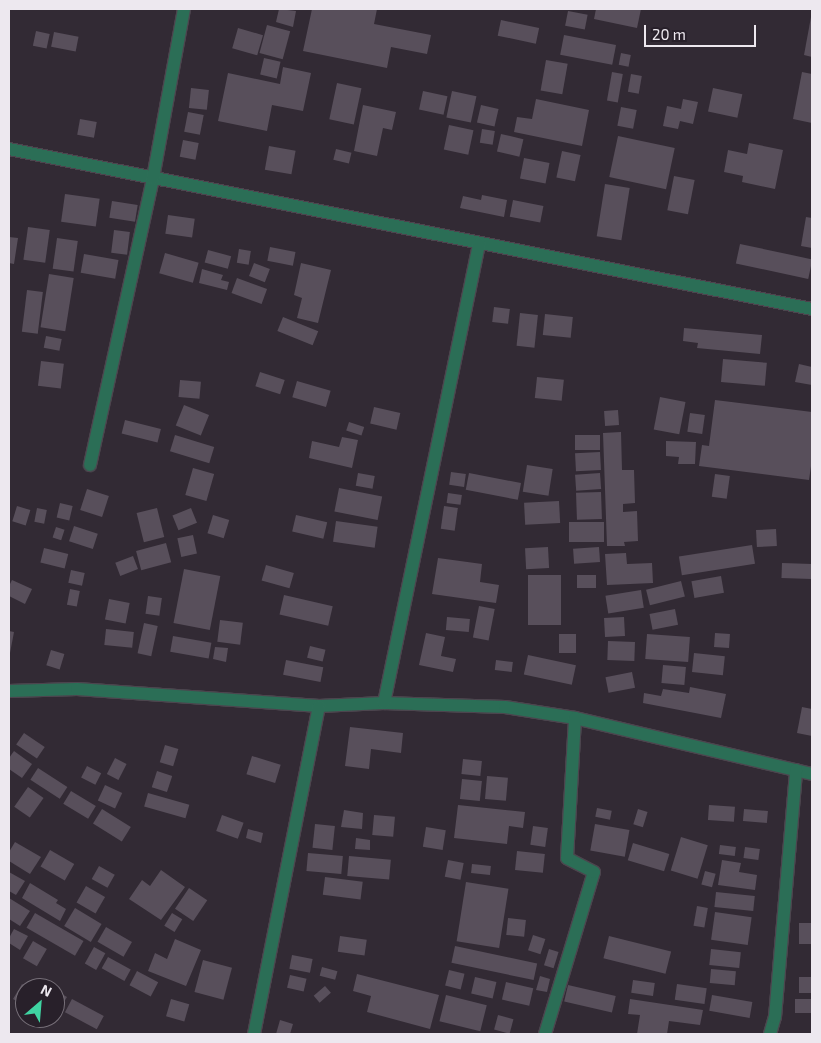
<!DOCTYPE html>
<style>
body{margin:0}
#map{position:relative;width:821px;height:1043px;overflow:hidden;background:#322a34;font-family:"Exo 2",sans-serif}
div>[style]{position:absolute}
.building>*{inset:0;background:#584f5b;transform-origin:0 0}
.roads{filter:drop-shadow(1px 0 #4c454e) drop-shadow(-1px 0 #4c454e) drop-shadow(0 1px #4c454e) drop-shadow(0 -1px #4c454e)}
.minor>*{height:12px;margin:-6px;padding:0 6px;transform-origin:6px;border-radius:6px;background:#2b6e56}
span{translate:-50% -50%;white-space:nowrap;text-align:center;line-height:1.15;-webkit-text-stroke:4px #28202a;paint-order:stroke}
.frame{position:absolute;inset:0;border:10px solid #ede8ef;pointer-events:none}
.north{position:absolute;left:15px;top:978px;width:50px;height:50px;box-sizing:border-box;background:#28202a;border:1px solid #777079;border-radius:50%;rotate:27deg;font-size:14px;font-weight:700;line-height:20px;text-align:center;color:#ede8ef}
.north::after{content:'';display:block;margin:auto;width:18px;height:22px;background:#3fd4a2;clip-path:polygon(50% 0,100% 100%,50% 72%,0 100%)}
.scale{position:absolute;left:644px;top:25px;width:112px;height:22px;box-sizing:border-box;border:2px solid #ede8ef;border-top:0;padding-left:6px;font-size:15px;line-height:18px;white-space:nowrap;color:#ede8ef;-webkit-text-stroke:4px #28202a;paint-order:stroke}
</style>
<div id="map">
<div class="building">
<i style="clip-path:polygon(279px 9px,296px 11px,293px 27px,276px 22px)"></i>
<i style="clip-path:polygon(312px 9px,377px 9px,374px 24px,431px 35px,427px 54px,391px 47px,387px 68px,303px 51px)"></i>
<i style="clip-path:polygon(596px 9px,641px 9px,637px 28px,594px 19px)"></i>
<i style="left:568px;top:11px;width:20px;height:15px;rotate:11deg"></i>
<i style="clip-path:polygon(811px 17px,812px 17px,812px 57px,804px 55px)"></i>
<i style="left:501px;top:20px;width:39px;height:16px;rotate:12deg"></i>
<i style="left:267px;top:25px;width:24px;height:29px;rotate:15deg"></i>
<i style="left:238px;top:28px;width:26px;height:21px;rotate:16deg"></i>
<i style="left:36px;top:31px;width:14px;height:15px;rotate:12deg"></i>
<i style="left:54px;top:32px;width:25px;height:15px;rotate:11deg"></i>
<i style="left:564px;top:35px;width:53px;height:20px;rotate:11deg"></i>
<i style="left:621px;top:53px;width:10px;height:12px;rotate:11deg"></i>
<i style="left:264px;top:58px;width:17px;height:17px;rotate:13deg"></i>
<i style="left:546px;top:60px;width:22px;height:31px;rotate:10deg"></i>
<i style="clip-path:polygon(283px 67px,311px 73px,303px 111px,272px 105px,267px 131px,218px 121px,228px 73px,280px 84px)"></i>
<i style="left:612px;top:72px;width:11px;height:29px;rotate:10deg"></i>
<i style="clip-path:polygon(802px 72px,812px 74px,812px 123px,793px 119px)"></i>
<i style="left:631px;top:74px;width:11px;height:18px;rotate:10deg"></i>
<i style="left:337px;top:83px;width:25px;height:37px;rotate:12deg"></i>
<i style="left:191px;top:88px;width:18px;height:20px;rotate:6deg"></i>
<i style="left:713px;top:88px;width:30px;height:24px;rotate:12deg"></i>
<i style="left:423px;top:91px;width:25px;height:19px;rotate:12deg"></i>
<i style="left:452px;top:91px;width:25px;height:27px;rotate:12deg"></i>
<i style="clip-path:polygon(536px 99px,589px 110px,582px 146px,514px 132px,517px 117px,532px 119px)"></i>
<i style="clip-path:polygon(683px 99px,698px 102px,693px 124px,680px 121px,678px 129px,663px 126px,667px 106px,681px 109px)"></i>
<i style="clip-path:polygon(363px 105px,396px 112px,392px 130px,383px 128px,377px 156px,354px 151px)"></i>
<i style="left:481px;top:105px;width:18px;height:18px;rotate:13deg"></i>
<i style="left:621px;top:107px;width:16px;height:19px;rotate:11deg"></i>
<i style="left:188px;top:112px;width:16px;height:20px;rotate:11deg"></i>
<i style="left:80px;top:119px;width:17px;height:16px;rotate:10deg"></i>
<i style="left:449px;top:125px;width:25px;height:25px;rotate:12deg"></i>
<i style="left:482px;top:129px;width:13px;height:14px;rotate:9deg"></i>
<i style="left:501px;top:134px;width:23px;height:18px;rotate:13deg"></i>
<i style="left:618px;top:136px;width:58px;height:42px;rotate:12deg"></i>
<i style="left:183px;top:140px;width:16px;height:17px;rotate:11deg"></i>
<i style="clip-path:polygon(749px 143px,783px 150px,775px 189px,742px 182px,743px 176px,724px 172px,728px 150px,747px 154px)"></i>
<i style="left:269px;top:146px;width:27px;height:24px;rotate:10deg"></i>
<i style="left:336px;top:149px;width:16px;height:11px;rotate:14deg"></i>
<i style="left:562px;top:151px;width:19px;height:27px;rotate:12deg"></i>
<i style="left:524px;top:158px;width:26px;height:21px;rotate:11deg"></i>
<i style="left:674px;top:176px;width:21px;height:35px;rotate:11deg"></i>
<i style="left:605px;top:184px;width:25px;height:53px;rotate:9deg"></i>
<i style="left:65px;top:194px;width:35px;height:28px;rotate:8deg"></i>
<i style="clip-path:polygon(482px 195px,507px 200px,504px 217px,460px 208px,463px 196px,481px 200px)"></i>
<i style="left:513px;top:200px;width:31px;height:17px;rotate:11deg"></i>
<i style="left:112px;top:201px;width:26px;height:17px;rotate:9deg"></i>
<i style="left:168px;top:215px;width:27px;height:19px;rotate:8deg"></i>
<i style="clip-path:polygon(806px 217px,812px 218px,812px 248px,801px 246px)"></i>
<i style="left:28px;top:227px;width:22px;height:33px;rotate:8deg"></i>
<i style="left:114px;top:230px;width:16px;height:23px;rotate:7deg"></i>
<i style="clip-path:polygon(9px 237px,18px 238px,14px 264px,9px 263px)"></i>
<i style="left:57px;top:238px;width:21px;height:31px;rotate:8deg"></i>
<i style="left:740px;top:244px;width:74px;height:20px;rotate:12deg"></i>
<i style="left:270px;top:247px;width:26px;height:14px;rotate:11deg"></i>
<i style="left:239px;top:249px;width:12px;height:14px;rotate:9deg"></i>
<i style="left:208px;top:250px;width:24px;height:13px;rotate:15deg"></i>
<i style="left:165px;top:253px;width:35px;height:21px;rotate:16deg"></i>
<i style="left:84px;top:254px;width:35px;height:19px;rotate:10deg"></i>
<i style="left:254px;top:263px;width:17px;height:14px;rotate:21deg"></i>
<i style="clip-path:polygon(301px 263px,331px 270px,318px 323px,297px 318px,302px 298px,294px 295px)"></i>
<i style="clip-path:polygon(202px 269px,223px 275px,221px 280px,229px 282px,227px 290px,199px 283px)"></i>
<i style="left:49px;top:274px;width:25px;height:54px;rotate:9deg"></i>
<i style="left:237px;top:278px;width:32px;height:16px;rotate:20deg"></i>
<i style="left:27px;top:290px;width:16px;height:42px;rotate:7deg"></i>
<i style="left:494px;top:307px;width:16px;height:15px;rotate:7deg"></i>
<i style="left:520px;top:313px;width:18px;height:33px;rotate:6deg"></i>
<i style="left:545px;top:314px;width:28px;height:21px;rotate:6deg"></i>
<i style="left:283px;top:317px;width:38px;height:15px;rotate:22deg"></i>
<i style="clip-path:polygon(684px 328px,762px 335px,760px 354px,697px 348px,698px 343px,683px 341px)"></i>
<i style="left:46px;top:336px;width:16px;height:12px;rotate:11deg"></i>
<i style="left:723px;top:359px;width:44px;height:23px;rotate:5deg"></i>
<i style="left:41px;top:361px;width:23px;height:25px;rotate:7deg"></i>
<i style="clip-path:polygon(799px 364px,812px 367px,812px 385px,795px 382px)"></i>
<i style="left:260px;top:372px;width:26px;height:15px;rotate:18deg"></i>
<i style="left:537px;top:377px;width:27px;height:21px;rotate:6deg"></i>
<i style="left:180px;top:380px;width:21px;height:17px;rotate:5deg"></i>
<i style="left:297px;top:381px;width:35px;height:17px;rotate:16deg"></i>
<i style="left:660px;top:397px;width:26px;height:33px;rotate:11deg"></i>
<i style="clip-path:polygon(715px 400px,812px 412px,812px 459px,809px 480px,699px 466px,702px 445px,709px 446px)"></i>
<i style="left:184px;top:405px;width:27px;height:22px;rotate:22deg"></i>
<i style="left:374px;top:407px;width:27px;height:17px;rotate:13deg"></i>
<i style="left:618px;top:410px;width:15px;height:14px;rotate:86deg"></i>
<i style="left:690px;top:413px;width:15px;height:19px;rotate:8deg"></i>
<i style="left:125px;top:420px;width:37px;height:14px;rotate:14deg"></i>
<i style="left:349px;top:422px;width:16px;height:9px;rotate:18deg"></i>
<i style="clip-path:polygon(621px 432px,622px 470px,634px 470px,635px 503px,623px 504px,623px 512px,637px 511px,638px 541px,624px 542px,625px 546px,607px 546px,603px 433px)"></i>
<i style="left:175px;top:435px;width:41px;height:17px;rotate:17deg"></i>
<i style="left:575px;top:435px;width:25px;height:15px"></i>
<i style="clip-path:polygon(342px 437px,358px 440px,352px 468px,309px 458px,312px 441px,339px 447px)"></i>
<i style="clip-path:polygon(666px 441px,696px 442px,695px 464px,678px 464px,679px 457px,666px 456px)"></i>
<i style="left:600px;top:452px;width:18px;height:25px;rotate:87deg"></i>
<i style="left:527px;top:465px;width:26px;height:27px;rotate:9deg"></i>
<i style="left:193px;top:468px;width:22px;height:28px;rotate:16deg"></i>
<i style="left:451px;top:472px;width:15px;height:13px;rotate:8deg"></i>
<i style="left:358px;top:473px;width:17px;height:13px;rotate:10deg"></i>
<i style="left:469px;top:473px;width:53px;height:17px;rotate:11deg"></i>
<i style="left:600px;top:473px;width:16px;height:25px;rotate:86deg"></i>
<i style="left:715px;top:474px;width:15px;height:23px;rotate:8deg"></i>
<i style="left:339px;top:488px;width:44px;height:24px;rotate:11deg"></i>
<i style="left:87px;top:489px;width:23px;height:22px;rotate:18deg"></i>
<i style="left:601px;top:492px;width:27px;height:25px;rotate:88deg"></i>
<i style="left:448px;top:493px;width:14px;height:10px;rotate:8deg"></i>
<i style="left:559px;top:501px;width:22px;height:35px;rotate:87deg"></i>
<i style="left:60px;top:503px;width:13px;height:15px;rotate:13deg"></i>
<i style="left:17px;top:506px;width:14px;height:16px;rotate:17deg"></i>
<i style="left:444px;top:506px;width:14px;height:23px;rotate:8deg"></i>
<i style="left:37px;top:508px;width:10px;height:14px;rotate:11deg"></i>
<i style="left:157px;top:508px;width:30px;height:21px;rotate:76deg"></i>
<i style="left:191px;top:508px;width:16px;height:20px;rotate:68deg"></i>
<i style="left:213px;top:515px;width:17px;height:19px;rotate:17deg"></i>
<i style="left:296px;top:515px;width:32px;height:17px;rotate:13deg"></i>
<i style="left:336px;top:521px;width:42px;height:21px;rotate:8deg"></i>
<i style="left:604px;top:522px;width:20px;height:35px;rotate:90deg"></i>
<i style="left:74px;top:526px;width:25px;height:16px;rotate:18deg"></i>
<i style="left:56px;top:527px;width:9px;height:11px;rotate:18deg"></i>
<i style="left:776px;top:529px;width:17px;height:20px;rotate:87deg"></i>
<i style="left:193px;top:535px;width:19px;height:16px;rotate:78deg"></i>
<i style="left:166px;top:543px;width:20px;height:31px;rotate:75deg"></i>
<i style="left:752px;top:545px;width:19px;height:74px;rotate:81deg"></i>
<i style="left:548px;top:547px;width:21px;height:23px;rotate:87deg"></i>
<i style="left:599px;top:547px;width:15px;height:26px;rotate:86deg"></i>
<i style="left:44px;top:548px;width:25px;height:15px;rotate:14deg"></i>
<i style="clip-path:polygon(626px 553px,627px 564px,652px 563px,653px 583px,607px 585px,605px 554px)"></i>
<i style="left:133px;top:556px;width:14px;height:19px;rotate:69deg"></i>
<i style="clip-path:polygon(438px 558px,482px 564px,480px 582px,499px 585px,496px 603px,432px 594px)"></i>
<i style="left:782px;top:563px;width:30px;height:15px;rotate:2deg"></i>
<i style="left:266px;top:565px;width:29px;height:16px;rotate:16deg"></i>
<i style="left:184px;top:569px;width:37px;height:55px;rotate:11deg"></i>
<i style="left:71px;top:570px;width:14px;height:13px;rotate:12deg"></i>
<i style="left:561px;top:575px;width:50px;height:33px;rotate:90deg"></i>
<i style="left:577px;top:575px;width:19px;height:13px"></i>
<i style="left:721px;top:576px;width:17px;height:30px;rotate:80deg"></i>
<i style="clip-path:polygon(12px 580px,32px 589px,25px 604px,9px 596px,9px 586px)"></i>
<i style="left:681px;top:581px;width:16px;height:36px;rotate:76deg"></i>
<i style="left:70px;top:589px;width:10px;height:16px;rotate:11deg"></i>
<i style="left:641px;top:590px;width:18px;height:36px;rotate:81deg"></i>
<i style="left:284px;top:595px;width:50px;height:20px;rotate:13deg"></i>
<i style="left:148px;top:596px;width:14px;height:18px;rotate:8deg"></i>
<i style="left:109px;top:599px;width:21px;height:21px;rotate:11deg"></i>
<i style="left:479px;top:606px;width:16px;height:32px;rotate:11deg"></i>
<i style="left:675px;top:609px;width:16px;height:26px;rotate:79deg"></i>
<i style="left:447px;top:617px;width:23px;height:13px;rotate:5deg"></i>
<i style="left:624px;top:617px;width:19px;height:20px;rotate:87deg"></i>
<i style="left:220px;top:620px;width:23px;height:22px;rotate:7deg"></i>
<i style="left:144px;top:623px;width:14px;height:31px;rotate:12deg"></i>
<i style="left:106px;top:629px;width:28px;height:16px;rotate:6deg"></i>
<i style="clip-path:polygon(9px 631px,14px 632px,10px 653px,9px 653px)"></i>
<i style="clip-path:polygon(426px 633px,445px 637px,441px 656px,456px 659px,453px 672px,419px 665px)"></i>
<i style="left:715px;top:633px;width:15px;height:14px;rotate:4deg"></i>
<i style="left:559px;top:634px;width:17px;height:19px"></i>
<i style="left:647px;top:634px;width:43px;height:25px;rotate:4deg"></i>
<i style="left:173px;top:636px;width:39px;height:16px;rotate:10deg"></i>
<i style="left:608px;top:641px;width:27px;height:19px;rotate:2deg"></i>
<i style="left:310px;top:646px;width:16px;height:12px;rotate:14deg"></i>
<i style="clip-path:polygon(215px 647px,228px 648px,226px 662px,213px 659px)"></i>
<i style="left:51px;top:650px;width:14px;height:16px;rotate:17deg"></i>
<i style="left:694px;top:653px;width:31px;height:19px;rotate:6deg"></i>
<i style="left:528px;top:655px;width:49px;height:20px;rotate:12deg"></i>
<i style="left:286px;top:660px;width:38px;height:15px;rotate:11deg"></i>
<i style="left:496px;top:660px;width:17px;height:10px;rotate:7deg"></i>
<i style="left:663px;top:665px;width:23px;height:18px;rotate:5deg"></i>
<i style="left:632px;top:672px;width:16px;height:27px;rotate:79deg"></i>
<i style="clip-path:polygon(690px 687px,726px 694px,721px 718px,643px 703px,644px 693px,661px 696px,663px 689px,689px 693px)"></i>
<i style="clip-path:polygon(802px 707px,812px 709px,812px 736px,797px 733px)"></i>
<i style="clip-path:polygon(350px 727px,403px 733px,401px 753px,371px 749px,369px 769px,345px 766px)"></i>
<i style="left:24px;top:733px;width:25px;height:14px;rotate:34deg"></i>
<i style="left:165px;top:745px;width:14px;height:18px;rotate:17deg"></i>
<i style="clip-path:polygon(14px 751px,32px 764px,22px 778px,9px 769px,9px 758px)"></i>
<i style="left:252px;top:756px;width:30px;height:19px;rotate:17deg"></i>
<i style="left:115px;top:758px;width:13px;height:18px;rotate:27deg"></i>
<i style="left:463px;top:759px;width:19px;height:15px;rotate:6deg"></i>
<i style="left:87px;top:766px;width:16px;height:13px;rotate:27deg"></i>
<i style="left:38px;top:768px;width:35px;height:14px;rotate:33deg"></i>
<i style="left:157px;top:771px;width:16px;height:17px;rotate:18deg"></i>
<i style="left:487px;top:776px;width:21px;height:23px;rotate:5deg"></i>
<i style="left:462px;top:779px;width:20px;height:20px;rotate:6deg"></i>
<i style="left:105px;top:785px;width:19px;height:17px;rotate:25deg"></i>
<i style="left:28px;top:787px;width:19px;height:24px;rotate:35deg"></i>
<i style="left:71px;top:791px;width:29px;height:15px;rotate:31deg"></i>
<i style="left:148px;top:793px;width:43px;height:14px;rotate:16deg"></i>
<i style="clip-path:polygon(458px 805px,525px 812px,523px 828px,509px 826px,507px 844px,454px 838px)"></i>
<i style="left:709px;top:805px;width:26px;height:15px;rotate:4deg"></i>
<i style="left:597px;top:808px;width:15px;height:9px;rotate:11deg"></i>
<i style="left:102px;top:809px;width:34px;height:17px;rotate:32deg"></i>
<i style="left:638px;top:809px;width:10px;height:16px;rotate:17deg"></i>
<i style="left:744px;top:809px;width:24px;height:12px;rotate:5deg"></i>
<i style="clip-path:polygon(344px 810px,363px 813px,362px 829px,341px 827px)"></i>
<i style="left:222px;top:815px;width:23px;height:17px;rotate:20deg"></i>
<i style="left:374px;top:815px;width:21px;height:20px;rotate:5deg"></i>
<i style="left:315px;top:824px;width:20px;height:24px;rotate:6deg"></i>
<i style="left:595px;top:824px;width:35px;height:27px;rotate:10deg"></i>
<i style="left:533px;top:826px;width:15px;height:19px;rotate:8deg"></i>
<i style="left:426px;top:827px;width:20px;height:20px;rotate:9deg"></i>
<i style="clip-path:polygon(248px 829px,263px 833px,261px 843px,246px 838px)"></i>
<i style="left:681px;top:837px;width:28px;height:35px;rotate:17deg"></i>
<i style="clip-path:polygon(356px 838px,370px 840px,370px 850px,355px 849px)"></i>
<i style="clip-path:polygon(15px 842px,41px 857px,30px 874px,9px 861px,9px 852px)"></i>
<i style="left:633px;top:843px;width:38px;height:18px;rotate:17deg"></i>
<i style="left:720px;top:845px;width:16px;height:9px;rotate:7deg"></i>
<i style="left:745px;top:847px;width:15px;height:11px;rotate:8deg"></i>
<i style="left:50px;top:850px;width:28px;height:19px;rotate:30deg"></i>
<i style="left:517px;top:851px;width:28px;height:19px;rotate:6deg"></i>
<i style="left:308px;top:853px;width:35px;height:18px;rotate:5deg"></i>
<i style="left:349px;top:856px;width:42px;height:20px;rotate:5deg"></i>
<i style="left:448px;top:860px;width:16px;height:17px;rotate:11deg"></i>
<i style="clip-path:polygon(722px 860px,741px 863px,739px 872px,757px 875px,755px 890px,718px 885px)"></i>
<i style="left:472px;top:864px;width:19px;height:9px;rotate:6deg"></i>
<i style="left:99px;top:866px;width:18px;height:15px;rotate:29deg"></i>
<i style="clip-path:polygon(161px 870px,185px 887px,161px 920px,129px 899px,142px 880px,150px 886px)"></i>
<i style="left:705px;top:871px;width:11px;height:14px;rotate:15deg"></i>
<i style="clip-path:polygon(9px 872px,25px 881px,16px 895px,9px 891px)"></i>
<i style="left:325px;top:877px;width:38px;height:18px;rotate:7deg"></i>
<i style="left:466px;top:882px;width:43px;height:60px;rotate:9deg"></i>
<i style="clip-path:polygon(30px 883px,58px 900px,56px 903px,66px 909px,60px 921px,22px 898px)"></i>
<i style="left:86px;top:886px;width:22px;height:19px;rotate:30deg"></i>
<i style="left:189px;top:888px;width:22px;height:25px;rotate:34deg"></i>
<i style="left:716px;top:892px;width:39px;height:15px;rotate:6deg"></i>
<i style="clip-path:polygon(9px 898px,30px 911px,20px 926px,9px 919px)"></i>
<i style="left:697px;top:906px;width:11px;height:20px;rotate:10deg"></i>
<i style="left:75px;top:908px;width:31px;height:21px;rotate:31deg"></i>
<i style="left:715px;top:912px;width:37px;height:28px;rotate:8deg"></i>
<i style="left:35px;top:913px;width:56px;height:17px;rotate:30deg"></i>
<i style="left:172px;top:913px;width:12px;height:15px;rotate:31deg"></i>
<i style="left:508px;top:918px;width:18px;height:17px;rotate:6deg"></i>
<i style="left:799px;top:923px;width:13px;height:21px"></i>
<i style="left:106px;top:927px;width:30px;height:17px;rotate:30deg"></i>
<i style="clip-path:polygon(14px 929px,28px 936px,20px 950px,9px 943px,9px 938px)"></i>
<i style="left:533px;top:935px;width:13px;height:16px;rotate:18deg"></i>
<i style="left:340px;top:936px;width:27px;height:16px;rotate:8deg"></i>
<i style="left:609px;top:936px;width:64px;height:23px;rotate:14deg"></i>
<i style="clip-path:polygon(175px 939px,201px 950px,186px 986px,148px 971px,155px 953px,167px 959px)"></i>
<i style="left:33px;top:941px;width:16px;height:20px;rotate:30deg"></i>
<i style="left:455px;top:946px;width:84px;height:17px;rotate:12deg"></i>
<i style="left:94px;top:947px;width:13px;height:19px;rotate:29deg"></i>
<i style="left:549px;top:949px;width:10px;height:17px;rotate:17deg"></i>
<i style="left:711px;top:949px;width:30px;height:16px;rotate:6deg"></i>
<i style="left:292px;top:955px;width:21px;height:14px;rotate:11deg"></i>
<i style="left:108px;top:957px;width:26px;height:13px;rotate:29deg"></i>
<i style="left:203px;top:960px;width:30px;height:33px;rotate:15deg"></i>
<i style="left:322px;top:967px;width:16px;height:9px;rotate:15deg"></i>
<i style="left:711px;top:969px;width:25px;height:14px;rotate:5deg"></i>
<i style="left:449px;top:970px;width:16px;height:16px;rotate:14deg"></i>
<i style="left:137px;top:971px;width:24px;height:16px;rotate:28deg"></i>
<i style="clip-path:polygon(357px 974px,439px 995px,430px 1029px,367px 1012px,371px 996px,353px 991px)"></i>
<i style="left:290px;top:975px;width:17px;height:13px;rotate:13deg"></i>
<i style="clip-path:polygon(540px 976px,550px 979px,547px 992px,536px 990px)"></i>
<i style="left:475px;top:977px;width:22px;height:17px;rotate:13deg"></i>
<i style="left:812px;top:977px;width:16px;height:13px;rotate:90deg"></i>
<i style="left:633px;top:980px;width:22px;height:13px;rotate:8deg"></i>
<i style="left:506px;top:982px;width:28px;height:18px;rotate:13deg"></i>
<i style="clip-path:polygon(22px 984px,29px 988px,25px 988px,25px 1006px,13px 999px)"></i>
<i style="left:677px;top:984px;width:30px;height:16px;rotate:8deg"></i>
<i style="left:568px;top:985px;width:49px;height:17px;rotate:13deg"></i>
<i style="left:325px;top:986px;width:9px;height:15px;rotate:49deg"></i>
<i style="clip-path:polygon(55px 990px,67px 997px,59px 1010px,55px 1008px)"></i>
<i style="left:446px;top:995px;width:42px;height:27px;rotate:14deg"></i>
<i style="left:712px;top:995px;width:41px;height:16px;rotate:10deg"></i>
<i style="left:72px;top:999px;width:36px;height:15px;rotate:28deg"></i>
<i style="left:171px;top:999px;width:19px;height:18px;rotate:16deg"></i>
<i style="clip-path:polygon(630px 999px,703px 1010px,700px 1025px,669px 1021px,667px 1034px,637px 1034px,640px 1015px,628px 1014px)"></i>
<i style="left:812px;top:999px;width:14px;height:17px;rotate:90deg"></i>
<i style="left:498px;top:1015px;width:16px;height:15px;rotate:15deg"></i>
<i style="clip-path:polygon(280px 1020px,293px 1024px,290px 1034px,276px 1034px)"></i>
</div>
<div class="roads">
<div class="minor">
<i style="left:9px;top:149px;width:819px;rotate:11.27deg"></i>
<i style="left:90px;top:465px;width:294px;rotate:-77.6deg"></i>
<i style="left:153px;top:178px;width:172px;rotate:-79.6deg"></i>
<i style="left:9px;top:691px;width:68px;rotate:-1.7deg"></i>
<i style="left:77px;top:689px;width:243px;rotate:4deg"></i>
<i style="left:319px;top:706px;width:65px;rotate:-2.6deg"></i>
<i style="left:384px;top:703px;width:121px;rotate:1.9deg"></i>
<i style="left:505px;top:707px;width:71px;rotate:8.9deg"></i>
<i style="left:575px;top:718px;width:244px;rotate:13.3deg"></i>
<i style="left:384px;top:703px;width:469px;rotate:-78.3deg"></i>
<i style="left:254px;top:1034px;width:334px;rotate:-78.8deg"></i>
<i style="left:545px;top:1034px;width:169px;rotate:-73.2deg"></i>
<i style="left:594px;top:872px;width:30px;rotate:-153deg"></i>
<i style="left:567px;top:858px;width:140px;rotate:-86.7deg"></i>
<i style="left:770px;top:1034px;width:18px;rotate:-74deg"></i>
<i style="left:775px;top:1017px;width:248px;rotate:-85.1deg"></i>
</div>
</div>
<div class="frame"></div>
<div class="north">N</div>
<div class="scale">20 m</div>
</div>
